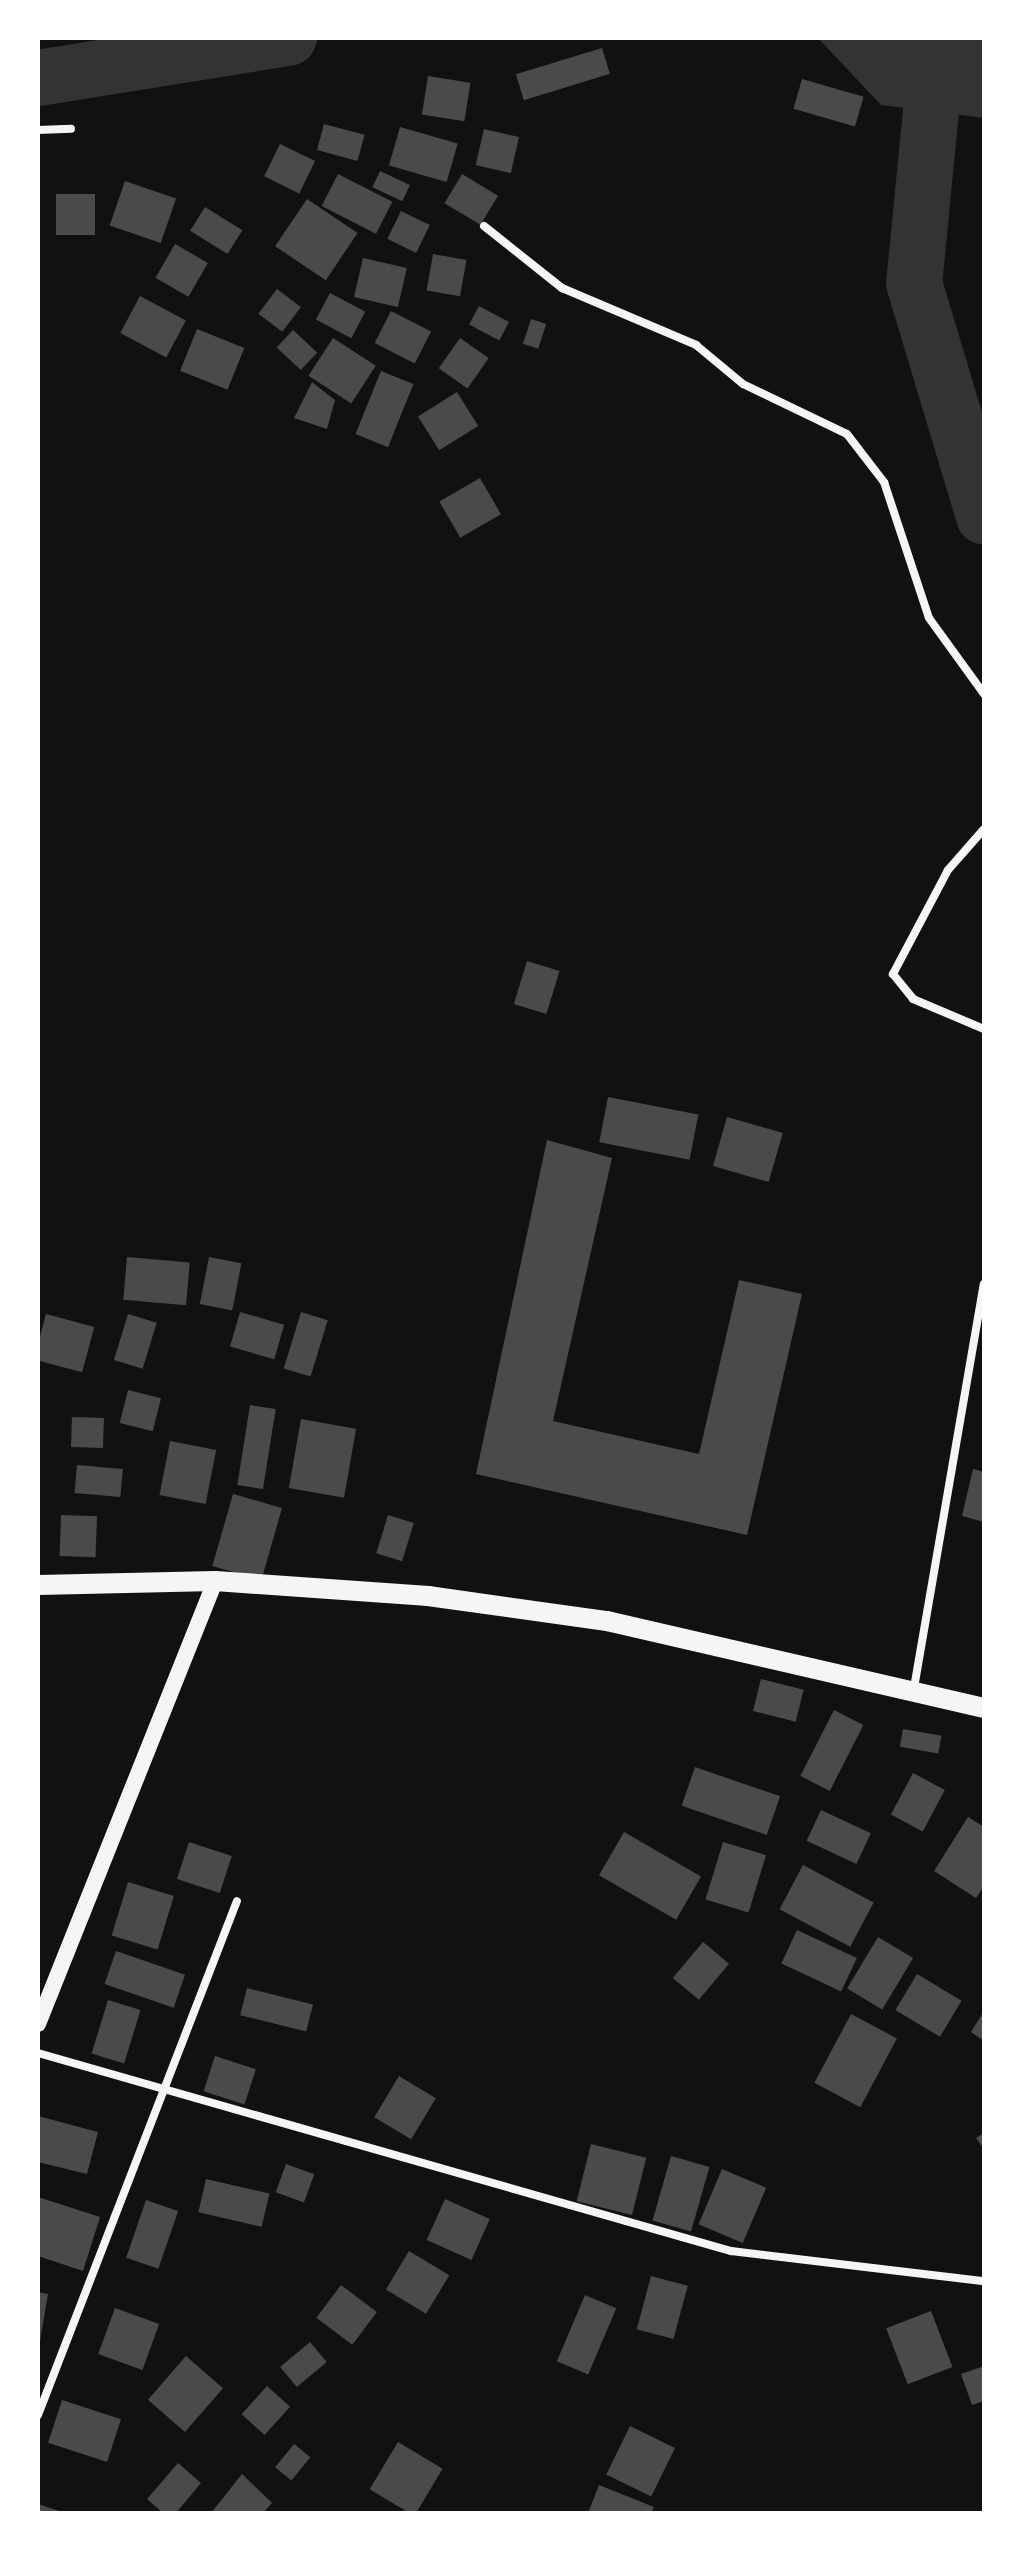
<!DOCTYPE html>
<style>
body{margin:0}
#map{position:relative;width:1022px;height:2551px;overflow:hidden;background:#111;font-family:Raleway,sans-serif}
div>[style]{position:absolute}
.water>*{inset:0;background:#333}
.river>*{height:56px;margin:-28px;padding:0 28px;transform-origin:28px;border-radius:28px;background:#333}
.building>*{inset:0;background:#4a4a4a;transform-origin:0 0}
.minor>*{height:8px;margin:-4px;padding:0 4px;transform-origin:4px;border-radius:4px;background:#f5f5f5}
.secondary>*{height:16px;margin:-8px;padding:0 8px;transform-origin:8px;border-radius:8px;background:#f5f5f5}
.primary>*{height:20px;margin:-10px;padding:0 10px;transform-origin:10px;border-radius:10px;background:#f5f5f5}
span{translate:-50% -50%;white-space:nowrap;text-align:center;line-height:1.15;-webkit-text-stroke:6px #fff;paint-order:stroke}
.frame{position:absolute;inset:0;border:40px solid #fff;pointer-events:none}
</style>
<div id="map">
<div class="water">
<i style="clip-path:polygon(818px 38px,982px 38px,984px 118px,881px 105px)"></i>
</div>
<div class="river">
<i style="left:38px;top:78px;width:254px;rotate:-9.1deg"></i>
<i style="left:931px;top:111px;width:173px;rotate:95.6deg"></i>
<i style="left:914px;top:283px;width:244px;rotate:73.3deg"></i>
</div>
<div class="building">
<i style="left:602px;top:48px;width:27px;height:90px;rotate:73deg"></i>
<i style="left:428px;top:76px;width:43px;height:39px;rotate:9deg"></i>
<i style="left:802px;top:79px;width:64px;height:31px;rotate:16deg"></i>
<i style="left:324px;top:124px;width:42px;height:27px;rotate:15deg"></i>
<i style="left:400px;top:127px;width:60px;height:40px;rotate:16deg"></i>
<i style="left:484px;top:129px;width:36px;height:37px;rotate:13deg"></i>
<i style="left:280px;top:144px;width:39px;height:36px;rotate:26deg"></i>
<i style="left:380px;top:171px;width:33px;height:18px;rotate:25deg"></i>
<i style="left:338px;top:174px;width:61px;height:36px;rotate:27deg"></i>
<i style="left:462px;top:174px;width:42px;height:34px;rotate:31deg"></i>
<i style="left:125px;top:181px;width:54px;height:47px;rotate:19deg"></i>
<i style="left:56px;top:194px;width:39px;height:41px"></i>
<i style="left:307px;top:199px;width:61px;height:57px;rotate:34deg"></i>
<i style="left:205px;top:207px;width:44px;height:28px;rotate:32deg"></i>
<i style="left:401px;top:211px;width:32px;height:31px;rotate:26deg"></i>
<i style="left:175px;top:244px;width:38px;height:39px;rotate:30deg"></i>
<i style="left:433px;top:254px;width:34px;height:37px;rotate:10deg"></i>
<i style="left:363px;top:258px;width:45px;height:40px;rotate:13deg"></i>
<i style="left:277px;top:289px;width:30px;height:31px;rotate:37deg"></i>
<i style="left:330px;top:293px;width:40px;height:30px;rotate:28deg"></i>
<i style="left:140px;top:296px;width:52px;height:42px;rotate:28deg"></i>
<i style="left:479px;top:306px;width:34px;height:21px;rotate:28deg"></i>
<i style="left:391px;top:311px;width:45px;height:36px;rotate:27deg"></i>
<i style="left:531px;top:319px;width:16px;height:26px;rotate:18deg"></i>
<i style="left:197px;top:329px;width:51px;height:45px;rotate:22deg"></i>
<i style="left:293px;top:330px;width:33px;height:24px;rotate:43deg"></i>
<i style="left:333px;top:338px;width:51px;height:45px;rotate:33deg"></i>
<i style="left:460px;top:338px;width:35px;height:37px;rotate:35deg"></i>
<i style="left:381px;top:371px;width:35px;height:68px;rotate:22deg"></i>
<i style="clip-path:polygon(312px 382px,335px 400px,327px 429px,294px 418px)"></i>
<i style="left:457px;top:392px;width:40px;height:46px;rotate:58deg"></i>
<i style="left:480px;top:478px;width:42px;height:47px;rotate:60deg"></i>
<i style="left:527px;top:961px;width:34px;height:45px;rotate:17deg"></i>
<i style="left:608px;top:1097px;width:92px;height:46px;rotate:11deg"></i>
<i style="left:727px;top:1117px;width:58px;height:51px;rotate:16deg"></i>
<i style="clip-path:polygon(547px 1140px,612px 1158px,553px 1421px,699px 1454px,739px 1280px,802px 1294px,747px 1535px,476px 1474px)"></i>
<i style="left:127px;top:1257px;width:63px;height:43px;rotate:5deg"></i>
<i style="left:209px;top:1257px;width:33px;height:48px;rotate:11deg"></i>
<i style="left:240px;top:1312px;width:46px;height:36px;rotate:16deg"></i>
<i style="left:301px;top:1312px;width:28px;height:59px;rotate:17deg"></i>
<i style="left:46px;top:1314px;width:50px;height:47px;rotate:15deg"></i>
<i style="left:128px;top:1314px;width:30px;height:48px;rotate:17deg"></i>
<i style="left:128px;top:1390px;width:34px;height:34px;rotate:14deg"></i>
<i style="left:250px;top:1405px;width:26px;height:81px;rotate:9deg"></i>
<i style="left:72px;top:1417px;width:32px;height:30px;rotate:2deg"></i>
<i style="left:301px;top:1419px;width:56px;height:70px;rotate:10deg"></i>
<i style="left:170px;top:1441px;width:47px;height:55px;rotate:11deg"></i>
<i style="left:77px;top:1465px;width:46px;height:28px;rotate:5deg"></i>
<i style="clip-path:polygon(973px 1469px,984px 1472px,984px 1522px,962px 1516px)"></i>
<i style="left:233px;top:1494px;width:51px;height:75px;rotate:16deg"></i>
<i style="left:61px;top:1515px;width:36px;height:41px;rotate:2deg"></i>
<i style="left:388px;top:1515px;width:27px;height:40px;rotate:17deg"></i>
<i style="left:761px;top:1679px;width:44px;height:33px;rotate:14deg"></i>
<i style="left:834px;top:1710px;width:33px;height:74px;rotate:27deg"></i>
<i style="left:903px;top:1729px;width:39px;height:18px;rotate:10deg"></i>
<i style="left:695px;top:1767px;width:90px;height:41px;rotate:19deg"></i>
<i style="left:913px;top:1773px;width:36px;height:47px;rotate:28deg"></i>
<i style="left:821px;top:1810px;width:55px;height:34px;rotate:25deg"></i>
<i style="clip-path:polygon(968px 1817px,984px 1827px,984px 1886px,976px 1898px,934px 1871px)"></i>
<i style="left:624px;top:1832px;width:89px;height:50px;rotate:30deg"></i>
<i style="left:189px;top:1842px;width:45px;height:39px;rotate:18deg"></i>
<i style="left:723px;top:1842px;width:45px;height:60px;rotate:17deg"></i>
<i style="left:803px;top:1865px;width:80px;height:50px;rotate:28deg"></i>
<i style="left:128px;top:1882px;width:48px;height:56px;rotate:17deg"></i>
<i style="left:797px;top:1930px;width:66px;height:37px;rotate:25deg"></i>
<i style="left:878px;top:1937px;width:41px;height:60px;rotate:31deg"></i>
<i style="left:703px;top:1942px;width:34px;height:47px;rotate:40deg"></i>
<i style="left:116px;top:1951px;width:73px;height:35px;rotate:19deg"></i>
<i style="left:917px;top:1974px;width:52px;height:42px;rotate:31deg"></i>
<i style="left:247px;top:1988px;width:68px;height:28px;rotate:14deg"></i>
<i style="left:108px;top:2000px;width:34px;height:56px;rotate:17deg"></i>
<i style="clip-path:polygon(984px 2011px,984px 2041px,971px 2032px)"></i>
<i style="left:851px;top:2014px;width:52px;height:78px;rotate:28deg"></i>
<i style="left:215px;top:2056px;width:43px;height:37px;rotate:18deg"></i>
<i style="left:399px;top:2076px;width:43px;height:48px;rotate:31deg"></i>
<i style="clip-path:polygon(38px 2116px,98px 2132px,87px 2174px,38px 2162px)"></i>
<i style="clip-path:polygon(984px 2133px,984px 2149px,976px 2138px)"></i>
<i style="left:591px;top:2144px;width:57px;height:59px;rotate:14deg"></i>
<i style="left:671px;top:2156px;width:40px;height:67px;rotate:16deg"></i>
<i style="left:286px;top:2164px;width:30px;height:30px;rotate:20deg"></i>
<i style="left:722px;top:2169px;width:48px;height:60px;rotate:23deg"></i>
<i style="left:206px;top:2179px;width:65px;height:34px;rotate:13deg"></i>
<i style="clip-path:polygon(38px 2197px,100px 2217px,83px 2271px,38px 2256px)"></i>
<i style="left:445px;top:2199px;width:49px;height:45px;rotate:24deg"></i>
<i style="left:146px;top:2200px;width:34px;height:61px;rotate:19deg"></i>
<i style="left:409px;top:2251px;width:47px;height:45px;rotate:31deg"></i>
<i style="left:651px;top:2276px;width:38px;height:55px;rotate:15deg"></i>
<i style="left:341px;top:2285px;width:45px;height:41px;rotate:37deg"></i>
<i style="clip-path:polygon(38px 2292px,48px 2294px,40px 2341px,38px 2341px)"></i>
<i style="left:585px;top:2295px;width:34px;height:72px;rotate:23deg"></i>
<i style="left:115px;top:2308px;width:47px;height:49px;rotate:20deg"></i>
<i style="left:931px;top:2311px;width:60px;height:48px;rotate:69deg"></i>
<i style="left:310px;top:2342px;width:26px;height:39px;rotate:50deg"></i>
<i style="left:186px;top:2356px;width:49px;height:58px;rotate:41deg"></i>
<i style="clip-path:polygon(984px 2366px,984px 2401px,972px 2405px,961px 2374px)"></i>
<i style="left:267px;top:2386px;width:31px;height:38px;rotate:42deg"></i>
<i style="left:62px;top:2400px;width:62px;height:45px;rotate:18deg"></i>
<i style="left:630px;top:2426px;width:50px;height:54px;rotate:26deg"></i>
<i style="left:398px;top:2442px;width:52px;height:55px;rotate:31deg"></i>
<i style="left:294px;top:2444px;width:21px;height:30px;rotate:39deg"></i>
<i style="clip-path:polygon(178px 2463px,201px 2483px,176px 2513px,163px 2513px,147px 2499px)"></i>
<i style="clip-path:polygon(242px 2474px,272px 2503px,263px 2513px,211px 2513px)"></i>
<i style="clip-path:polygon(599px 2485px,654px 2507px,651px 2513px,588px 2513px)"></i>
<i style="clip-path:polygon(38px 2504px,62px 2512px,62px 2513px,38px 2513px)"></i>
</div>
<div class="minor">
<i style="left:38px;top:130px;width:33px;rotate:-2deg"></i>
<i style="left:484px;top:226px;width:100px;rotate:38.5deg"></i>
<i style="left:562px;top:288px;width:146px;rotate:23deg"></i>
<i style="left:696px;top:345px;width:61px;rotate:39.7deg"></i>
<i style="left:743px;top:384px;width:115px;rotate:25.7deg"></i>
<i style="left:847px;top:434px;width:61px;rotate:52.4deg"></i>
<i style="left:884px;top:482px;width:143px;rotate:71.7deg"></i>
<i style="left:929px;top:618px;width:94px;rotate:54.1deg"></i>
<i style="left:984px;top:829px;width:55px;rotate:131.3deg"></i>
<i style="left:948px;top:870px;width:118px;rotate:117.9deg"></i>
<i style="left:893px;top:974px;width:32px;rotate:51deg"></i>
<i style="left:913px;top:999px;width:77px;rotate:22.9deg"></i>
<i style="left:914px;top:1688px;width:410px;rotate:-80.2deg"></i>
<i style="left:38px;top:2053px;width:721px;rotate:15.95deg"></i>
<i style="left:731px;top:2251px;width:255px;rotate:6.8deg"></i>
<i style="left:38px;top:2415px;width:551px;rotate:-68.84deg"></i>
</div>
<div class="secondary">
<i style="left:38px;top:2024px;width:477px;rotate:-68.2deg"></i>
</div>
<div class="primary">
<i style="left:38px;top:1585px;width:177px;rotate:-1.3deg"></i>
<i style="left:215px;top:1581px;width:214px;rotate:4deg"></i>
<i style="left:428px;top:1596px;width:181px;rotate:8deg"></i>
<i style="left:607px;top:1621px;width:387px;rotate:13deg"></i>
</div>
<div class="frame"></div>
</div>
